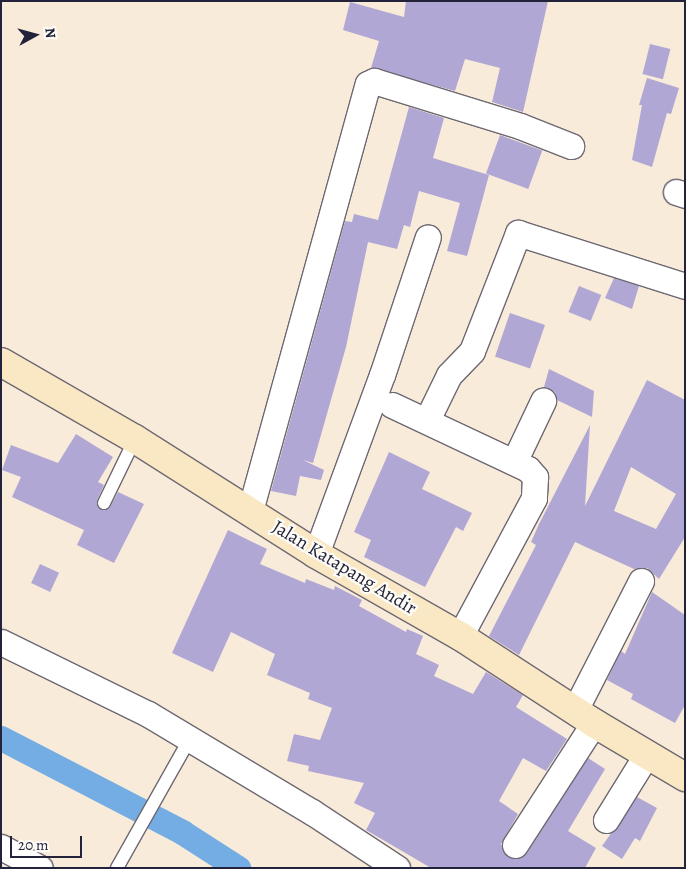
<!DOCTYPE html>
<style>
body{margin:0}
#map{position:relative;width:686px;height:869px;overflow:hidden;background:#f8ebd9;font-family:Alegreya,serif}
div>[style]{position:absolute}
.canal>*{height:25px;margin:-12.5px;padding:0 12.5px;transform-origin:12.5px;border-radius:12.5px;background:#73ade4}
.building>*{inset:0;background:#b1a7d5;transform-origin:0 0}
.roads{filter:drop-shadow(1px 0 #6d6872) drop-shadow(-1px 0 #6d6872) drop-shadow(0 1px #6d6872) drop-shadow(0 -1px #6d6872)}
.lane>*{height:12px;margin:-6px;padding:0 6px;transform-origin:6px;border-radius:6px;background:#fff}
.street>*{height:25px;margin:-12.5px;padding:0 12.5px;transform-origin:12.5px;border-radius:12.5px;background:#fff}
.secondary>*{height:28px;margin:-14px;padding:0 14px;transform-origin:14px;border-radius:14px;background:#fae7c3}
span{translate:-50% -50%;white-space:nowrap;text-align:center;line-height:1.15;-webkit-text-stroke:4.5px #fdfcf7;paint-order:stroke}
.street-label{font-size:19px;color:#22223b}
.frame{position:absolute;inset:0;border:2px solid #22223b;pointer-events:none}
.north{position:absolute;left:10px;top:10px;width:50px;height:50px;-webkit-text-stroke:4px #fdfcf7;paint-order:stroke;rotate:83deg;font-size:14px;font-weight:700;line-height:20px;text-align:center;color:#22223b}
.north::after{content:'';display:block;margin:auto;width:18px;height:22px;background:#22223b;clip-path:polygon(50% 0,100% 100%,50% 72%,0 100%)}
.scale{position:absolute;left:10px;top:836px;width:72px;height:22px;box-sizing:border-box;border:2px solid #22223b;border-top:0;padding-left:6px;font-size:15px;line-height:18px;white-space:nowrap;color:#22223b;-webkit-text-stroke:4px #fdfcf7;paint-order:stroke}
</style>
<div id="map">
<div class="canal">
<i style="left:1px;top:738px;width:204px;rotate:27.4deg"></i>
<i style="left:182px;top:832px;width:67px;rotate:32.7deg"></i>
</div>
<div class="building">
<i style="clip-path:polygon(406px 1px,548px 1px,523px 112px,492px 102px,500px 68px,465px 59px,455px 91px,371px 68px,379px 41px,343px 30px,350px 2px,404px 17px)"></i>
<i style="left:650px;top:44px;width:21px;height:31px;rotate:14deg"></i>
<i style="clip-path:polygon(647px 78px,679px 88px,671px 114px,667px 113px,652px 167px,632px 160px,642px 105px,639px 105px)"></i>
<i style="clip-path:polygon(409px 107px,444px 118px,433px 158px,489px 175px,467px 256px,447px 251px,460px 203px,419px 191px,410px 227px,404px 225px,397px 249px,368px 242px,346px 347px,313px 463px,303px 460px,324px 470px,321px 480px,300px 476px,296px 496px,271px 491px,345px 221px,352px 222px,354px 214px,378px 220px)"></i>
<i style="left:500px;top:135px;width:45px;height:41px;rotate:20deg"></i>
<i style="clip-path:polygon(614px 278px,639px 286px,632px 309px,605px 298px)"></i>
<i style="left:579px;top:286px;width:24px;height:28px;rotate:22deg"></i>
<i style="left:510px;top:313px;width:37px;height:46px;rotate:19deg"></i>
<i style="clip-path:polygon(549px 369px,594px 391px,592px 417px,557px 400px,555px 392px,544px 387px)"></i>
<i style="clip-path:polygon(evenodd,647px 380px,685px 400px,685px 537px,659px 579px,647px 568px,634px 569px,575px 542px,519px 655px,489px 636px,536px 545px,531px 542px,539px 524px,590px 425px,585px 506px,647px 380px,631px 467px,676px 494px,656px 529px,614px 511px,631px 467px)"></i>
<i style="clip-path:polygon(76px 434px,113px 457px,98px 482px,104px 485px,97px 500px,98px 508px,109px 509px,118px 492px,144px 504px,114px 563px,77px 545px,84px 530px,12px 497px,21px 477px,2px 470px,11px 445px,58px 463px)"></i>
<i style="clip-path:polygon(389px 452px,430px 472px,422px 489px,472px 513px,463px 531px,456px 527px,425px 587px,364px 557px,371px 540px,354px 532px)"></i>
<i style="clip-path:polygon(228px 530px,267px 549px,260px 564px,305px 583px,306px 579px,334px 590px,335px 586px,362px 600px,359px 606px,406px 632px,407px 629px,423px 636px,416px 654px,439px 665px,434px 676px,473px 694px,486px 672px,523px 695px,516px 707px,567px 739px,546px 771px,523px 758px,499px 801px,518px 814px,501px 844px,508px 857px,521px 858px,527px 853px,588px 758px,605px 769px,568px 831px,596px 848px,585px 868px,431px 868px,366px 830px,375px 813px,354px 803px,364px 783px,308px 771px,309px 766px,287px 761px,294px 734px,320px 740px,332px 708px,308px 699px,310px 693px,267px 675px,275px 654px,231px 632px,213px 672px,172px 653px)"></i>
<i style="left:40px;top:564px;width:21px;height:21px;rotate:25deg"></i>
<i style="clip-path:polygon(652px 592px,685px 615px,685px 705px,675px 723px,631px 699px,633px 694px,607px 680px,621px 651px,625px 654px)"></i>
<i style="clip-path:polygon(637px 797px,657px 808px,640px 841px,635px 838px,622px 859px,602px 846px)"></i>
</div>
<div class="roads">
<div class="lane">
<i style="left:104px;top:503px;width:71px;rotate:-64.2deg"></i>
<i style="left:117px;top:868px;width:147px;rotate:-60.6deg"></i>
</div>
<div class="street">
<i style="left:676px;top:192px;width:9px;rotate:18deg"></i>
<i style="left:392px;top:405px;width:150px;rotate:25.2deg"></i>
<i style="left:528px;top:469px;width:11px;rotate:49deg"></i>
<i style="left:535px;top:477px;width:21px;rotate:93deg"></i>
<i style="left:534px;top:498px;width:157px;rotate:118.2deg"></i>
<i style="left:427px;top:420px;width:50px;rotate:-63.9deg"></i>
<i style="left:449px;top:375px;width:33px;rotate:-46deg"></i>
<i style="left:472px;top:351px;width:127px;rotate:-68.7deg"></i>
<i style="left:518px;top:233px;width:175px;rotate:17.6deg"></i>
<i style="left:514px;top:462px;width:68px;rotate:-64.6deg"></i>
<i style="left:250px;top:511px;width:443px;rotate:-74.6deg"></i>
<i style="left:368px;top:84px;width:7px;rotate:-27deg"></i>
<i style="left:374px;top:81px;width:153px;rotate:17.1deg"></i>
<i style="left:520px;top:126px;width:55px;rotate:21.4deg"></i>
<i style="left:316px;top:554px;width:191px;rotate:-69.8deg"></i>
<i style="left:382px;top:375px;width:145px;rotate:-71.6deg"></i>
<i style="left:1px;top:642px;width:164px;rotate:26.1deg"></i>
<i style="left:148px;top:714px;width:191px;rotate:30.9deg"></i>
<i style="left:312px;top:812px;width:102px;rotate:33.4deg"></i>
<i style="left:575px;top:710px;width:145px;rotate:-62.9deg"></i>
<i style="left:606px;top:820px;width:78px;rotate:-58.2deg"></i>
<i style="left:515px;top:845px;width:145px;rotate:-57.1deg"></i>
<i style="left:1px;top:847px;width:44px;rotate:28.3deg"></i>
</div>
<div class="secondary">
<i style="left:1px;top:362px;width:155px;rotate:29.9deg"></i>
<i style="left:135px;top:439px;width:214px;rotate:32.4deg"></i>
<i style="left:316px;top:554px;width:166px;rotate:29.7deg"></i>
<i style="left:460px;top:636px;width:160px;rotate:33deg"></i>
<i style="left:594px;top:723px;width:106px;rotate:30.7deg"></i>
</div>
</div>
<div class="street-label">
<span style="left:344px;top:568px;rotate:31deg">Jalan Katapang Andir</span>
</div>
<div class="frame"></div>
<div class="north">N</div>
<div class="scale">20 m</div>
</div>
